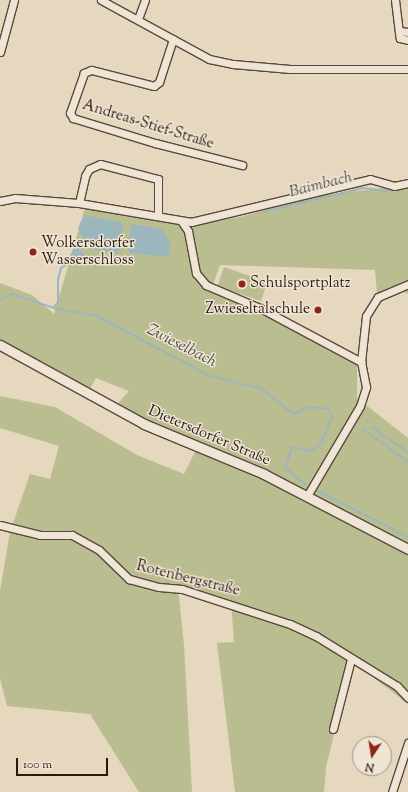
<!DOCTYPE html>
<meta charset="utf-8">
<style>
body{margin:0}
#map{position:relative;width:408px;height:792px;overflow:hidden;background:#e6d7bf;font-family:"Sorts Mill Goudy",serif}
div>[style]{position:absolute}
.green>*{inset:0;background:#b9bd8f;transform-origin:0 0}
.water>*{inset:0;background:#9cb6be}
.stream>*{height:2px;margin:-1px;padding:0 1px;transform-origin:1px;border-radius:1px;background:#9cb6be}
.roads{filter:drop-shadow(1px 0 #5a483c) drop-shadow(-1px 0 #5a483c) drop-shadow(0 1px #5a483c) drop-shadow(0 -1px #5a483c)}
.minor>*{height:7px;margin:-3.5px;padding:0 3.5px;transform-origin:3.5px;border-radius:3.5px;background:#efe5d5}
.tertiary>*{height:9px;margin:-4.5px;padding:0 4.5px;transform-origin:4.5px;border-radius:4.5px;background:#efe5d5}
.dots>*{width:11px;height:11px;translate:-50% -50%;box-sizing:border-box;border:2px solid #efe5d5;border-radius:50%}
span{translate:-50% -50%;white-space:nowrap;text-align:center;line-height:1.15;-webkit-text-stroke:3px #efe5d5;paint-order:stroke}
.street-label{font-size:15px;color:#2c1810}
.poi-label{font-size:15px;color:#2c1810}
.left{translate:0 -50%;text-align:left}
.right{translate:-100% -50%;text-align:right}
.water-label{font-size:16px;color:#4e4744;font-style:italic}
.north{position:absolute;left:352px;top:736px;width:40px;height:40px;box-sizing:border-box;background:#efe5d5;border:1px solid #a19386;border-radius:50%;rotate:192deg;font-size:11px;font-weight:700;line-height:16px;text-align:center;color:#2c1810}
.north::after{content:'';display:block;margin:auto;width:14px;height:18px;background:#8f2418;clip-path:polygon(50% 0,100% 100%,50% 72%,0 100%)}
.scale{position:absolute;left:16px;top:758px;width:92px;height:18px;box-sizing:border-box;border:2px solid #2c1810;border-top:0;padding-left:5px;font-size:12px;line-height:14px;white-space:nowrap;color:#2c1810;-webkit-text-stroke:3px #efe5d5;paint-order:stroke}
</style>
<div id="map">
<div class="green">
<i style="clip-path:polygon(408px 185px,408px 294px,391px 287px,377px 293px,375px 270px,220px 265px,212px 287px,357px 357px,357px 398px,408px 438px,408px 704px,352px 661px,326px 767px,324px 792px,235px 792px,217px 643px,234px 642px,231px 601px,178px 587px,184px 645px,192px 792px,139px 792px,90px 714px,7px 706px,0 678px,0 591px,10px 532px,30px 474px,50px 479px,59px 446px,0 428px,0 396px,55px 407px,137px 455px,184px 474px,196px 450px,113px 409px,129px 391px,96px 378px,90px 389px,0 341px,0 283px,32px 295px,54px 314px,85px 208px,183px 225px,240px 217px,315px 196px)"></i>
<i style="left:224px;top:267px;width:46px;height:20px;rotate:19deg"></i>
</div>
<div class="water">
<i style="clip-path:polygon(88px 216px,123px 223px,122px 248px,118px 253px,93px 249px,86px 243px,78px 228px,82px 219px)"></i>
<i style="clip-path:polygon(131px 224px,161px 229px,170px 242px,169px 257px,130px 253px,128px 248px)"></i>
<i style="clip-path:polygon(77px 240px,79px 250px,87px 257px,77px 263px,66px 265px)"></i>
</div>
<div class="stream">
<i style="left:264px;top:212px;width:102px;rotate:-13.6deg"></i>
<i style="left:363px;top:188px;width:24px;rotate:7deg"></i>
<i style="left:387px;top:191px;width:8px;rotate:-14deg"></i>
<i style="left:0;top:300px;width:13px;rotate:-27deg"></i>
<i style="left:12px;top:294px;width:44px;rotate:18.4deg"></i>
<i style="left:54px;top:308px;width:44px;rotate:10.5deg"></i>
<i style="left:97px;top:316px;width:128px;rotate:28deg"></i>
<i style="left:210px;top:376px;width:54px;rotate:14deg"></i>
<i style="left:262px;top:389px;width:40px;rotate:39deg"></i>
<i style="left:293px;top:414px;width:17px;rotate:-25deg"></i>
<i style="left:308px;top:407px;width:21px;rotate:5deg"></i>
<i style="left:329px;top:409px;width:9px;rotate:69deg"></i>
<i style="left:332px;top:417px;width:29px;rotate:112deg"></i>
<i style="left:321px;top:444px;width:12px;rotate:145deg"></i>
<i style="left:311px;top:451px;width:19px;rotate:-168deg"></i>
<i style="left:292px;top:447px;width:22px;rotate:108deg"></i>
<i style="left:285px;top:468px;width:26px;rotate:39deg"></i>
<i style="left:54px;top:307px;width:6px;rotate:-51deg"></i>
<i style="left:58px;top:302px;width:22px;rotate:-90deg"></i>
<i style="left:58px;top:280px;width:12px;rotate:-76deg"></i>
<i style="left:61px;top:268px;width:6px;rotate:-31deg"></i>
<i style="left:371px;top:427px;width:45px;rotate:34deg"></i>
<i style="left:363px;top:429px;width:56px;rotate:36.3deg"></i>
<i style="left:318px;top:491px;width:101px;rotate:27.1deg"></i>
</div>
<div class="roads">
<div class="minor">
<i style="left:101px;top:0;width:123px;rotate:28.6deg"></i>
<i style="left:209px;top:59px;width:25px;rotate:12deg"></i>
<i style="left:233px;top:64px;width:57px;rotate:5deg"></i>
<i style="left:290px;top:69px;width:118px"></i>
<i style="left:395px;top:0;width:38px;rotate:83deg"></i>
<i style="left:400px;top:38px;width:8px;rotate:14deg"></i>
<i style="left:138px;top:19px;width:20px;rotate:-70deg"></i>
<i style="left:399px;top:31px;width:9px;rotate:6deg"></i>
<i style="left:173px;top:39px;width:45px;rotate:108deg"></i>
<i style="left:159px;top:82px;width:6px;rotate:141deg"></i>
<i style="left:154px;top:86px;width:65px;rotate:-165.7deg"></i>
<i style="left:91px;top:70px;width:8px;rotate:157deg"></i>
<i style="left:84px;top:73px;width:42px;rotate:109.3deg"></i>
<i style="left:70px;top:113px;width:6px;rotate:59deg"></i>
<i style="left:73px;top:118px;width:86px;rotate:17deg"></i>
<i style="left:155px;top:143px;width:90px;rotate:14.2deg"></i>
<i style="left:0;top:52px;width:54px;rotate:-74.9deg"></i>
<i style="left:0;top:201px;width:15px;rotate:-11deg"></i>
<i style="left:15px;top:198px;width:64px;rotate:4.5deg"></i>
<i style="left:79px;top:203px;width:114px;rotate:9.6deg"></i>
<i style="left:191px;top:222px;width:184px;rotate:-13.5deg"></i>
<i style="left:370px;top:179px;width:25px;rotate:16deg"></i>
<i style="left:394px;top:186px;width:14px;rotate:-12deg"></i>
<i style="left:79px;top:203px;width:28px;rotate:-77deg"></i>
<i style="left:85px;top:176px;width:8px;rotate:-60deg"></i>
<i style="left:89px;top:169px;width:12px;rotate:-24deg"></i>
<i style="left:100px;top:164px;width:60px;rotate:14.5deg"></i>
<i style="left:158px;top:179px;width:36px;rotate:90deg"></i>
<i style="left:182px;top:222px;width:11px;rotate:56deg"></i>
<i style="left:188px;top:231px;width:43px;rotate:79.2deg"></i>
<i style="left:196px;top:273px;width:16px;rotate:50deg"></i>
<i style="left:206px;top:285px;width:59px;rotate:23.1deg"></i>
<i style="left:260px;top:308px;width:115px;rotate:28.1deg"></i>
<i style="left:307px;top:496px;width:104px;rotate:-59.5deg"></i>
<i style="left:360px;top:406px;width:20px;rotate:-72deg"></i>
<i style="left:366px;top:387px;width:25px;rotate:-101deg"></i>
<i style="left:361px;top:362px;width:46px;rotate:-83.8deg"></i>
<i style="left:366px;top:316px;width:22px;rotate:-58deg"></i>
<i style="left:378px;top:297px;width:33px;rotate:-23deg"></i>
<i style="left:0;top:525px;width:41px;rotate:14deg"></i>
<i style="left:40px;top:535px;width:32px"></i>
<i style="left:72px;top:535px;width:31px;rotate:29deg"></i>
<i style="left:99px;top:550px;width:42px;rotate:44deg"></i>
<i style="left:129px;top:579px;width:31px;rotate:15deg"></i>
<i style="left:159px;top:587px;width:23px;rotate:5deg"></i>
<i style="left:182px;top:589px;width:114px;rotate:18deg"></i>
<i style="left:290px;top:624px;width:29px;rotate:25deg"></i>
<i style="left:316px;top:636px;width:95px;rotate:31.7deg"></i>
<i style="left:397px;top:686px;width:16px;rotate:47deg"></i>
<i style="left:333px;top:729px;width:72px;rotate:-75.6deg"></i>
<i style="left:392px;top:792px;width:52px;rotate:-71.9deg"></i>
</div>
<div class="tertiary">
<i style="left:0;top:345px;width:164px;rotate:28.7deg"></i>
<i style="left:144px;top:424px;width:130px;rotate:22.6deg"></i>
<i style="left:264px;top:474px;width:162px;rotate:27.5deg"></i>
</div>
</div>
<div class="dots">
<i style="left:33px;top:252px;background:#8f2418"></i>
<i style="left:242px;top:284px;background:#8f2418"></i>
<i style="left:318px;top:310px;background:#8f2418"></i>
</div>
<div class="street-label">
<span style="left:148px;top:125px;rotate:17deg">Andreas-Stief-Straße</span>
<span style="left:209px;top:436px;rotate:23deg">Dietersdorfer Straße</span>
<span style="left:188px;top:579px;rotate:14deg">Rotenbergstraße</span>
</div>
<div class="poi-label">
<span class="left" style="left:41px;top:252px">Wolkersdorfer<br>Wasserschloss</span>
<span class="left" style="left:250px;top:284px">Schulsportplatz</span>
<span class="right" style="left:310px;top:310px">Zwieseltalschule</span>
</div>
<div class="water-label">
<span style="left:321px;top:186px;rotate:-14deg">Baimbach</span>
<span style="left:181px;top:347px;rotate:27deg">Zwieselbach</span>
</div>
<div class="north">N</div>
<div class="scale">100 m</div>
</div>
